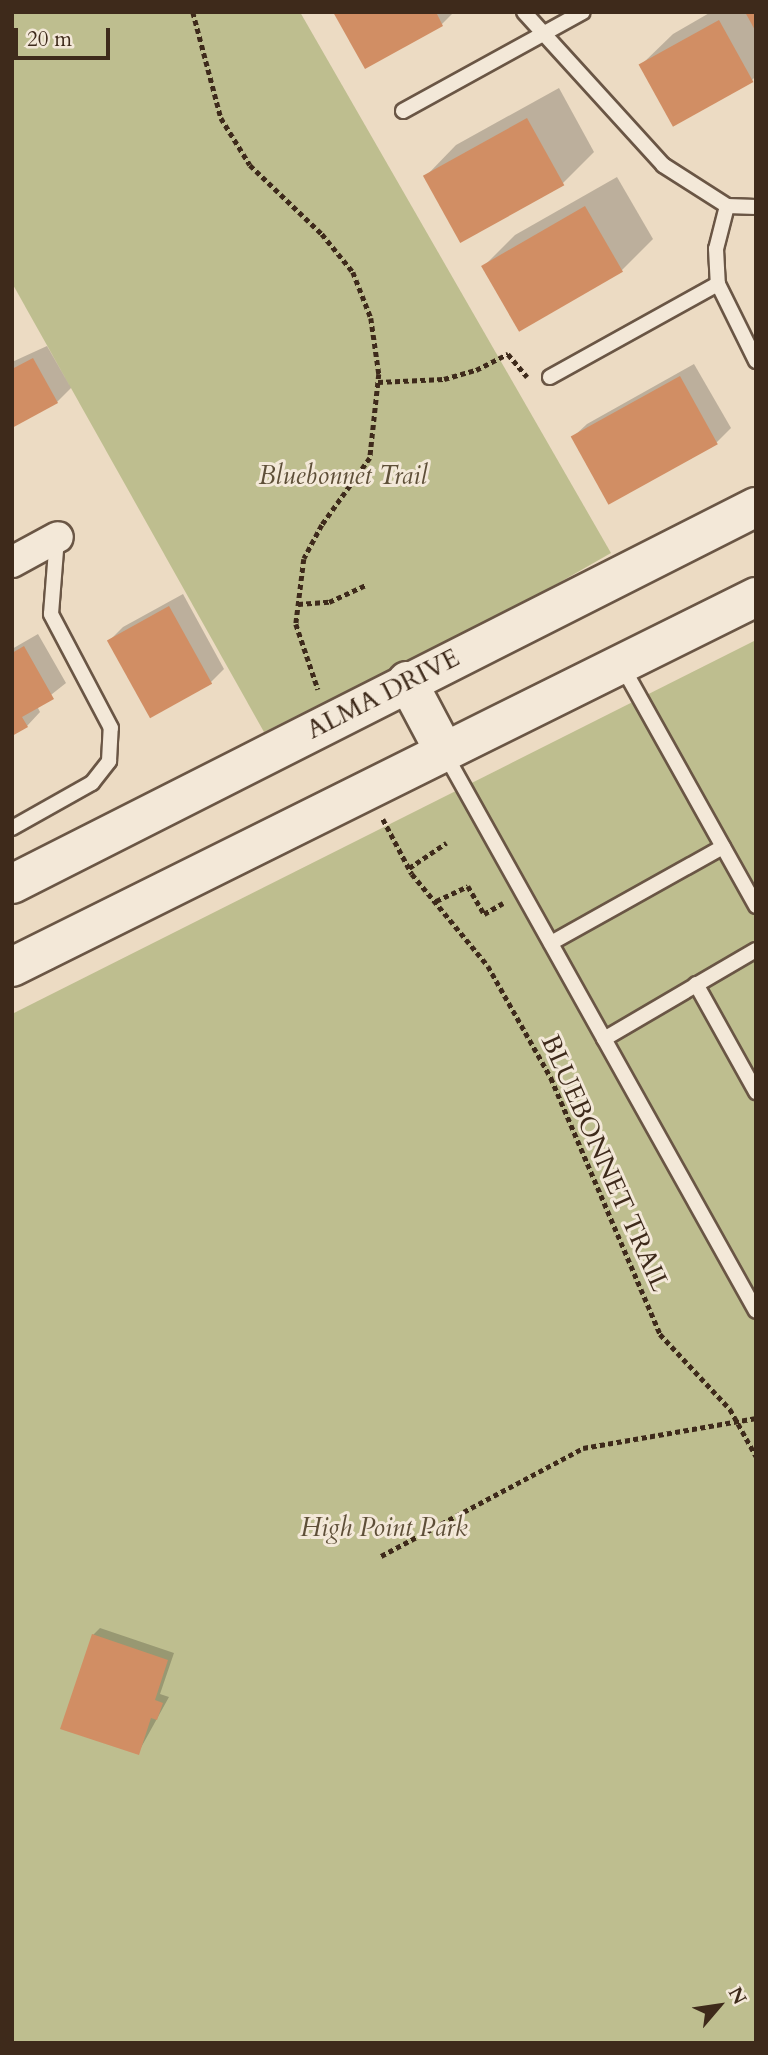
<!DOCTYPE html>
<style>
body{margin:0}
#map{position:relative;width:768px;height:2055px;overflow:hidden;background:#ecdbc3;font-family:Cardo,serif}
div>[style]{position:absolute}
.green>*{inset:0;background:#bebe8f}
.shadow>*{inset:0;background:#0003}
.building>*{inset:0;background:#d18e64;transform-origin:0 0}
.path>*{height:4.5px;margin-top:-2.25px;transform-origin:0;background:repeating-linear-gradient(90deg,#3e2a1b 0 5px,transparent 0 8.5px)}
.roads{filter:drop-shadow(2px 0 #6a5645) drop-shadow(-2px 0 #6a5645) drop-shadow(0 2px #6a5645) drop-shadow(0 -2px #6a5645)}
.lane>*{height:14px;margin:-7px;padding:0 7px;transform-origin:7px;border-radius:7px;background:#f3e8d8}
.street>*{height:30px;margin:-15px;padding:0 15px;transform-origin:15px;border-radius:15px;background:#f3e8d8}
.secondary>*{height:38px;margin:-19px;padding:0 19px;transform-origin:19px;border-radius:19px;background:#f3e8d8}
span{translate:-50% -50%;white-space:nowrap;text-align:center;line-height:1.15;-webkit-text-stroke:6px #f3e8d8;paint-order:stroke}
.park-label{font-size:26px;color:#5e4f38;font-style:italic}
.street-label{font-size:26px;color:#3e2a1b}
.frame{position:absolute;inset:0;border:14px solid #3e2a1b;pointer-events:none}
.north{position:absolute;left:684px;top:1971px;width:70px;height:70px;-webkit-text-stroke:5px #f3e8d8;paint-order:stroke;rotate:61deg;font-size:19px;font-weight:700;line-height:28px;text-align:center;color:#3e2a1b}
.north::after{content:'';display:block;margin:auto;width:24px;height:32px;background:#3e2a1b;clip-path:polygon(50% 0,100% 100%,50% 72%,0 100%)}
.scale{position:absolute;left:14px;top:28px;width:96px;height:32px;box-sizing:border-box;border:4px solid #3e2a1b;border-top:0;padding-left:9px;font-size:21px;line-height:24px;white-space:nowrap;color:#3e2a1b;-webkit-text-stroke:5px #f3e8d8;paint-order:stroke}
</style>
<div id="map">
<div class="green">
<i style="clip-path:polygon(12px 12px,300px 12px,611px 553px,520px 605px,264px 732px,12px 283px)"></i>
<i style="clip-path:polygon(756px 640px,756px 2043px,12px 2043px,12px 1014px)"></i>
</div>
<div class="shadow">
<i style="clip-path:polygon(335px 12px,454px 12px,442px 24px)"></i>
<i style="clip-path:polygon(711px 12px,756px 12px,756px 76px,752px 80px,641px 65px,673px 34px)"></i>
<i style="clip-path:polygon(559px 88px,594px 152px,563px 183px,460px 240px,425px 177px,456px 145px)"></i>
<i style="clip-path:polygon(617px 177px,653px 239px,622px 270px,484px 266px,515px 235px)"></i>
<i style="clip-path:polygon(47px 346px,71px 388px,57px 402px,12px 426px,12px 362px)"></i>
<i style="clip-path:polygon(694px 364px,731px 428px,717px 442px,573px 437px,587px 424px)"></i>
<i style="clip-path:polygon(183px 594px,224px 669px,211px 682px,109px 641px,123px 627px)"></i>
<i style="clip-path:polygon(38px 634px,66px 683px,37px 706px,40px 712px,27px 726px,12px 734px,12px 649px)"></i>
<i style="clip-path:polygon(100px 1628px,174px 1653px,160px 1694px,169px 1697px,138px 1753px,93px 1635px)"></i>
</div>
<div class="building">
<i style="clip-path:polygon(333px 12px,436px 12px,443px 26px,365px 69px)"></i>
<i style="clip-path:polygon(745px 12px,756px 12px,756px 32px)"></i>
<i style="left:719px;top:20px;width:71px;height:92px;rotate:61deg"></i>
<i style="left:527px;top:118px;width:77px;height:119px;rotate:61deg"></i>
<i style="left:585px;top:206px;width:76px;height:120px;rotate:60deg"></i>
<i style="clip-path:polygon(33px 358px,58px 403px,12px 428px,12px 369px)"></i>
<i style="left:680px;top:376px;width:78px;height:125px;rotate:61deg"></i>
<i style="left:169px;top:606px;width:89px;height:71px;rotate:61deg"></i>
<i style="clip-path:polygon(24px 646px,54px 699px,22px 717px,28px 727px,12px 736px,12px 653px)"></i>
<i style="clip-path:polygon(92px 1634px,168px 1660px,155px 1700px,163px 1703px,157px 1720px,151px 1718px,139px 1755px,60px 1729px)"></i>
</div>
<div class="path">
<i style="left:193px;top:12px;width:110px;rotate:75.2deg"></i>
<i style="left:221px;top:118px;width:55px;rotate:58.3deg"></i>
<i style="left:250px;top:165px;width:100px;rotate:43.8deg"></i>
<i style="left:322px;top:234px;width:49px;rotate:50.8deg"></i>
<i style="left:353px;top:272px;width:49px;rotate:68.6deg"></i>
<i style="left:371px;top:318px;width:57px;rotate:81.9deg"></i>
<i style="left:379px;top:374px;width:84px;rotate:96.1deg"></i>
<i style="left:370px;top:458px;width:82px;rotate:125.6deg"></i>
<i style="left:322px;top:525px;width:38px;rotate:118deg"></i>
<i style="left:304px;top:559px;width:65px;rotate:97deg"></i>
<i style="left:296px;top:624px;width:69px;rotate:71.3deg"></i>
<i style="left:378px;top:382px;width:66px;rotate:-2.6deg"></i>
<i style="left:444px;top:379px;width:33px;rotate:-16deg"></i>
<i style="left:476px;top:370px;width:36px;rotate:-27deg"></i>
<i style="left:508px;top:354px;width:30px;rotate:50deg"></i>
<i style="left:298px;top:604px;width:31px;rotate:-4deg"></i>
<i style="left:329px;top:602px;width:41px;rotate:-24.7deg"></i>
<i style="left:383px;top:819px;width:62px;rotate:62.2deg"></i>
<i style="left:412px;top:874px;width:119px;rotate:50.4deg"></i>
<i style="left:488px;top:966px;width:129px;rotate:60.6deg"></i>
<i style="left:551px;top:1078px;width:278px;rotate:66.9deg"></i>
<i style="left:660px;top:1334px;width:103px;rotate:47deg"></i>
<i style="left:730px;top:1409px;width:54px;rotate:61deg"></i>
<i style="left:409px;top:868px;width:45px;rotate:-34deg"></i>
<i style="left:436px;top:901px;width:35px;rotate:-25deg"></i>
<i style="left:468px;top:886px;width:32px;rotate:60deg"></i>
<i style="left:484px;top:914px;width:22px;rotate:-30deg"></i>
<i style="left:381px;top:1556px;width:229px;rotate:-28.1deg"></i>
<i style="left:583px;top:1448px;width:176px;rotate:-9.8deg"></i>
</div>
<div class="roads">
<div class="lane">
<i style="left:524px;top:12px;width:207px;rotate:47.7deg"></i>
<i style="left:663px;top:165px;width:76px;rotate:32.6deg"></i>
<i style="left:403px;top:111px;width:205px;rotate:-28.8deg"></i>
<i style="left:727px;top:206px;width:44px;rotate:104.3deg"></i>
<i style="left:716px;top:249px;width:35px;rotate:87deg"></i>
<i style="left:718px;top:284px;width:86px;rotate:63.7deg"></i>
<i style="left:727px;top:206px;width:29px;rotate:2deg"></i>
<i style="left:550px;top:377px;width:192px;rotate:-29deg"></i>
<i style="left:622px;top:666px;width:275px;rotate:60.8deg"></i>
<i style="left:444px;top:752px;width:640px;rotate:60.83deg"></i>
<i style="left:12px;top:828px;width:92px;rotate:-29.4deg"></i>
<i style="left:92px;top:783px;width:28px;rotate:-52deg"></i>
<i style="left:109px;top:761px;width:33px;rotate:-87deg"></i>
<i style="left:111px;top:728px;width:129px;rotate:-117.8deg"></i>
<i style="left:51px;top:614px;width:76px;rotate:-85.5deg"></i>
<i style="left:551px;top:943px;width:197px;rotate:-29.2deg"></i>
<i style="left:696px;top:984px;width:124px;rotate:60.9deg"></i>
<i style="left:604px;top:1039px;width:176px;rotate:-30.4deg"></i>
</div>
<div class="street">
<i style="left:12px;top:562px;width:52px;rotate:-28.5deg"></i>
</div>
<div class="secondary">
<i style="left:407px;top:681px;width:79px;rotate:62.1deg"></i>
<i style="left:12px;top:884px;width:834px;rotate:-26.87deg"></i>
<i style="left:12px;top:967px;width:831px;rotate:-26.44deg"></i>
</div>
</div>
<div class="park-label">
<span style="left:343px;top:476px">Bluebonnet Trail</span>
<span style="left:384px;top:1528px">High Point Park</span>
</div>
<div class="street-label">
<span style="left:383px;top:694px;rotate:-27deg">ALMA DRIVE</span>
<span style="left:605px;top:1163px;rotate:66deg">BLUEBONNET TRAIL</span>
</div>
<div class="frame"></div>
<div class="north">N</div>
<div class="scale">20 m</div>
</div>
